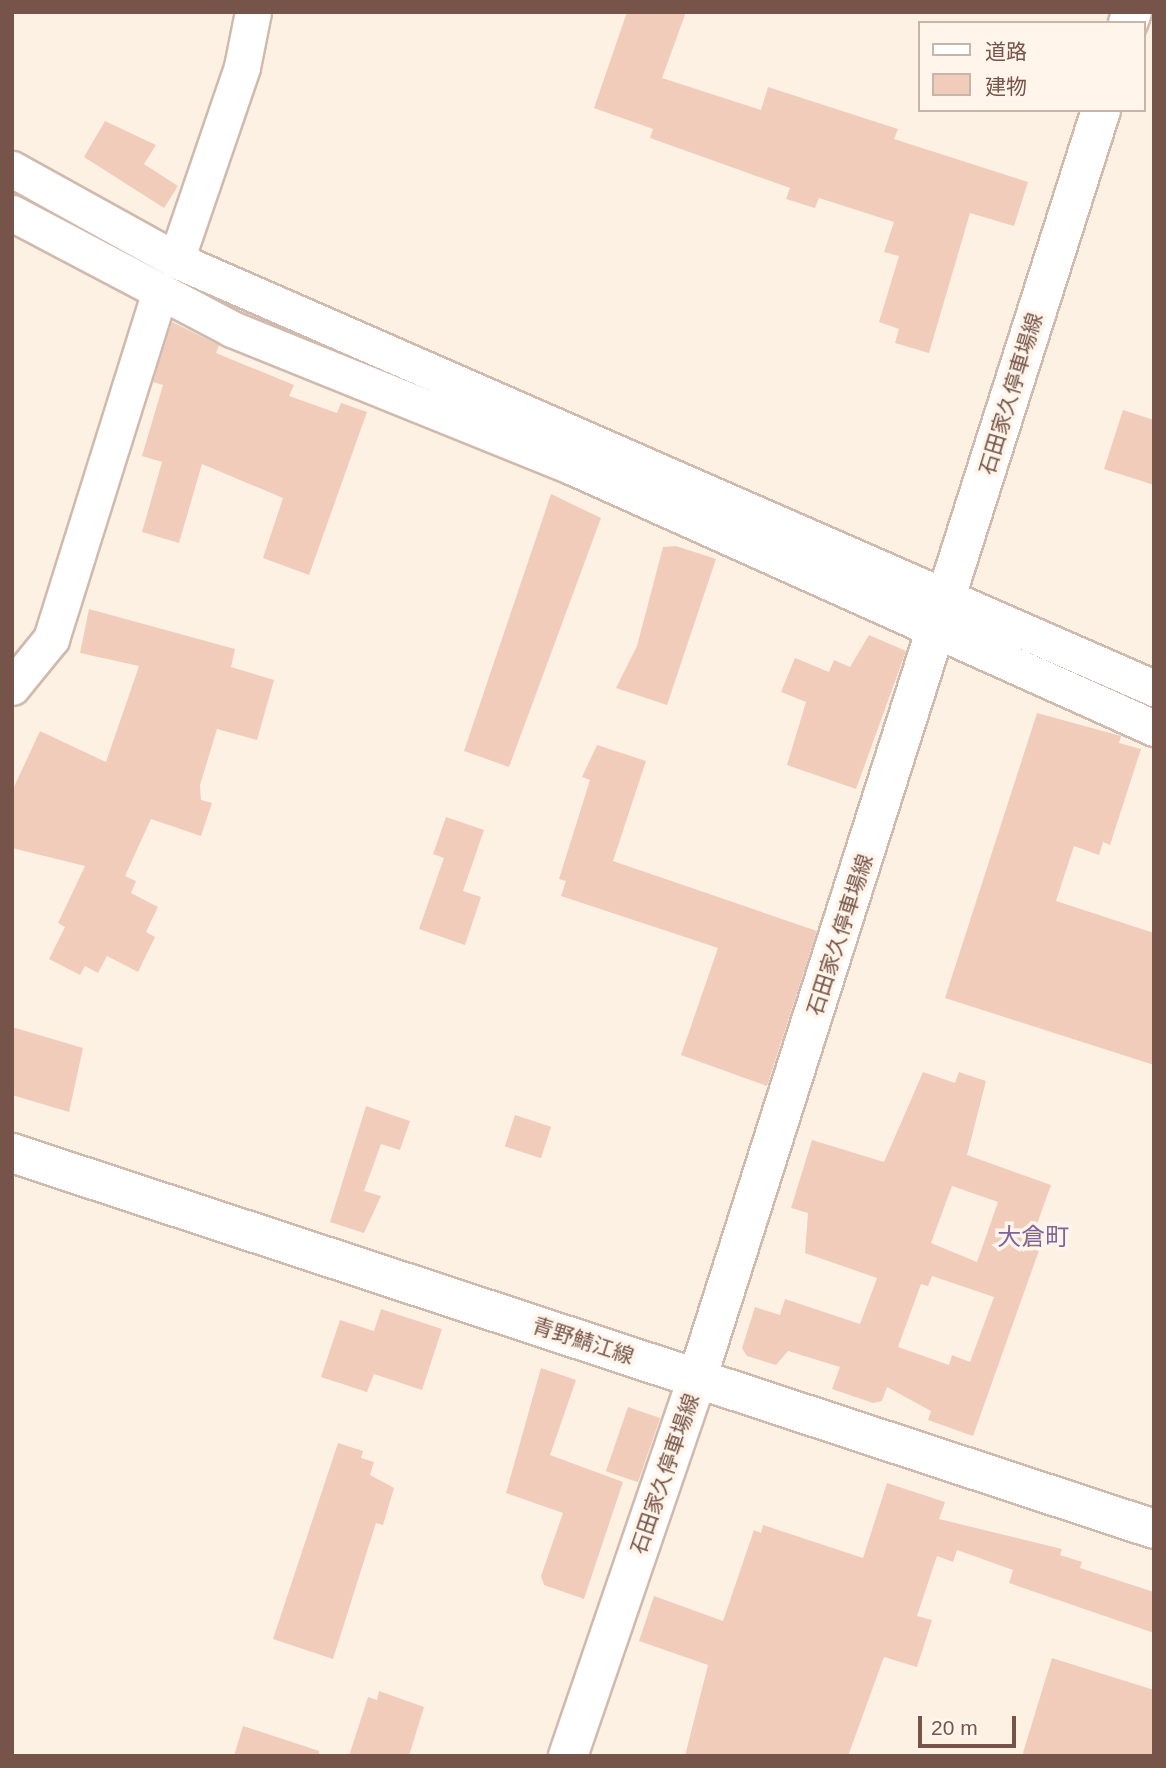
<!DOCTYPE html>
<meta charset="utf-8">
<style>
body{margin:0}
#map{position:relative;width:1166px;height:1768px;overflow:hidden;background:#fdf1e4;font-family:Arial,"Noto Sans JP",sans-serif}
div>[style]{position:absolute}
.building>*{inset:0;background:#f2ccbb;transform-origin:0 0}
.roads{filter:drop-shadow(2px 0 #d0b9ad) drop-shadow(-2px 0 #d0b9ad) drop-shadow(0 2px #d0b9ad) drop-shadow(0 -2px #d0b9ad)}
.street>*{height:35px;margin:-17.5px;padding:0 17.5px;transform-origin:17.5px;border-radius:17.5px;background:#fff}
.secondary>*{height:38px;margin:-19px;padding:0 19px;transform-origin:19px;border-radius:19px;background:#fff}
span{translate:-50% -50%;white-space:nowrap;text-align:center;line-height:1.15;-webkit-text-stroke:7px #fff5eb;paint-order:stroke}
.street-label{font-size:21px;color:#765449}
.quarter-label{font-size:24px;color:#826499}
.frame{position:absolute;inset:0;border:14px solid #765449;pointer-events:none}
.legend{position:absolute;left:918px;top:21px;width:228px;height:91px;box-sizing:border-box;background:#fff5eb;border:2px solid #c8b5aa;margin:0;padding:9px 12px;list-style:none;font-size:21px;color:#765449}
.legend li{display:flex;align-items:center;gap:14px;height:35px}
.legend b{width:35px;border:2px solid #c8b5aa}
.scale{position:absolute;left:918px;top:1716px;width:98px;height:32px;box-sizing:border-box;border:4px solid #765449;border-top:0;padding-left:9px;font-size:21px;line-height:24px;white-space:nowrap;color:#765449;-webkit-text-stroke:5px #fff5eb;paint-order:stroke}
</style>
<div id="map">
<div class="building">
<i style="clip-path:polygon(627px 12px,686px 12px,662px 78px,761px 110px,768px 87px,898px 129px,894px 139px,1028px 182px,1014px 226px,970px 213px,929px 353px,895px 343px,899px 329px,879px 322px,899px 256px,884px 252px,894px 222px,819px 198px,815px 208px,786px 199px,790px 188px,650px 138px,653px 129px,594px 108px)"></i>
<i style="clip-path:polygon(105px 121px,156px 145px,144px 164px,178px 186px,164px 208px,84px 157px)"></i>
<i style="clip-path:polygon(172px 322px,219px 345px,216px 353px,294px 385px,289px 396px,337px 413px,341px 403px,367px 412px,309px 575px,263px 558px,283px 498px,202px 464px,179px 543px,142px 532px,162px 462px,142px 456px,163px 385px,153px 382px)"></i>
<i style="clip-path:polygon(1123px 410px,1154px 420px,1154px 485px,1104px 469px)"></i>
<i style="clip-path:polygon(551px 494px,601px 518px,509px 767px,464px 751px)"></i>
<i style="clip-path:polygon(676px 546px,716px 559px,667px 705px,616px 688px,637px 646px,663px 547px)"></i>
<i style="clip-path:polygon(89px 609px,235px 649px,231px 667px,274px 680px,257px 740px,217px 729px,200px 785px,201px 800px,212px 803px,201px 836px,151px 819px,125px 876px,136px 881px,131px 893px,158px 907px,146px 932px,155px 937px,138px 972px,107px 956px,98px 973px,85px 966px,80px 975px,49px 959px,65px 927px,58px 923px,85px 866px,12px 848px,12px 791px,40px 731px,106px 762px,139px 666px,80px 653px)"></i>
<i style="clip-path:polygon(869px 635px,906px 651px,856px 789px,787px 765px,806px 702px,781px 692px,795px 658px,829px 672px,834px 660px,850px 667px)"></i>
<i style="clip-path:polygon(1037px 713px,1121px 736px,1119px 743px,1141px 749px,1110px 845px,1103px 842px,1099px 855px,1074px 846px,1056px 901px,1154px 933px,1154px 1065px,945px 998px)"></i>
<i style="clip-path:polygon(597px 745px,646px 761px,613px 861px,817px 931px,767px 1086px,681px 1055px,718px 948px,561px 896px,566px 881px,559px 879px,590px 780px,582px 777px)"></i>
<i style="clip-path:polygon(446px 817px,484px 830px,463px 891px,481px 897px,465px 945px,419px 929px,444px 858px,433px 854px)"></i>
<i style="clip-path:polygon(12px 1027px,83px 1048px,69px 1112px,12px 1095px)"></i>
<i style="clip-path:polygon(evenodd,923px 1072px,955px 1083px,959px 1072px,986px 1081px,967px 1155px,1051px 1185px,1032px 1238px,1042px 1242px,973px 1436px,928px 1420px,931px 1411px,887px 1387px,882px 1401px,873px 1403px,832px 1389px,840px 1367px,788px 1351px,776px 1365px,747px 1356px,742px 1348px,755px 1307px,780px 1315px,785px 1299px,860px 1324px,877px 1278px,805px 1253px,808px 1213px,791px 1208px,812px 1140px,884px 1162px,923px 1072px,952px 1186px,998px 1202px,977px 1262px,931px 1243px,952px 1186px,923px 1072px,932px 1276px,994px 1297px,970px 1362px,952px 1355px,949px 1365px,898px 1347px,921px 1284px,928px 1286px,932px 1276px)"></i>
<i style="clip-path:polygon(366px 1106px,410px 1121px,400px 1150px,381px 1144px,364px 1191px,381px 1196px,364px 1233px,330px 1222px)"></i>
<i style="left:515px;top:1115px;width:38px;height:33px;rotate:18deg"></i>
<i style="clip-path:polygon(381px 1309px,442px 1329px,422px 1390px,374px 1374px,367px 1392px,321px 1377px,340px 1320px,374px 1331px)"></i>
<i style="clip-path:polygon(541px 1368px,576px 1380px,550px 1455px,623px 1482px,584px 1599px,544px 1585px,541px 1576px,563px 1513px,506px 1493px)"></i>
<i style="left:628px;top:1407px;width:34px;height:68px;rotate:19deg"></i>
<i style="clip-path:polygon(338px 1443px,363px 1451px,361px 1458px,374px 1462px,370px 1475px,394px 1488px,383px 1525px,376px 1523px,333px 1659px,273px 1639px)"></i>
<i style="clip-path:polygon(887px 1483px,945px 1502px,939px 1519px,1062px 1549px,1060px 1555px,1082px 1562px,1080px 1568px,1154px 1592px,1154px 1633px,1009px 1583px,1013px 1570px,957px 1550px,953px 1562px,937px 1556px,917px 1616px,932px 1620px,917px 1667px,884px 1657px,848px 1756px,685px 1756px,708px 1665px,639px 1641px,654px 1596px,723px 1621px,754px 1530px,761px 1533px,763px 1525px,863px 1558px)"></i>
<i style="clip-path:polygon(1052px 1658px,1154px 1690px,1154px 1756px,1022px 1756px)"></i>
<i style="clip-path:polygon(379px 1691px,424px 1707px,409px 1756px,349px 1756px,368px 1697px,377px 1700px)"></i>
<i style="clip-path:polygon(243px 1726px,319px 1751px,319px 1756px,234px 1756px)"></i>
</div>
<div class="roads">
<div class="street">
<i style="left:12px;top:169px;width:188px;rotate:29deg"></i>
<i style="left:176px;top:260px;width:1068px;rotate:23.64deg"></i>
<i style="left:12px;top:213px;width:249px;rotate:27.8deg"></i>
<i style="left:232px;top:329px;width:368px;rotate:22deg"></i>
<i style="left:573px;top:467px;width:637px;rotate:24.19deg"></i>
<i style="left:176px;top:260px;width:204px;rotate:-71.1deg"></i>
<i style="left:242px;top:67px;width:56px;rotate:-78.7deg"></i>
<i style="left:12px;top:687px;width:62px;rotate:-50.9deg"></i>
<i style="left:51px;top:639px;width:361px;rotate:-72.6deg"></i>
</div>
<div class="secondary">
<i style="left:1128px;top:23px;width:12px;rotate:-70deg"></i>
<i style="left:12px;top:1153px;width:1202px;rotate:18.22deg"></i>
<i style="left:568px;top:1756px;width:398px;rotate:-71.1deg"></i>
<i style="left:697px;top:1379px;width:1332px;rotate:-72.34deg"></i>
</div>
</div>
<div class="street-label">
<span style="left:1011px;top:394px;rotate:-73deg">石田家久停車場線</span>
<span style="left:840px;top:935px;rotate:-72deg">石田家久停車場線</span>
<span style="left:583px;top:1341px;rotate:18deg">青野鯖江線</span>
<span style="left:665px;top:1474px;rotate:-71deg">石田家久停車場線</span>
</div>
<div class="quarter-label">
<span style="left:1033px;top:1237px">大倉町</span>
</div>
<div class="frame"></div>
<ul class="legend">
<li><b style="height:9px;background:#fff"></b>道路</li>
<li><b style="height:19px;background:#f2ccbb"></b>建物</li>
</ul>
<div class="scale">20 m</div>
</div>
